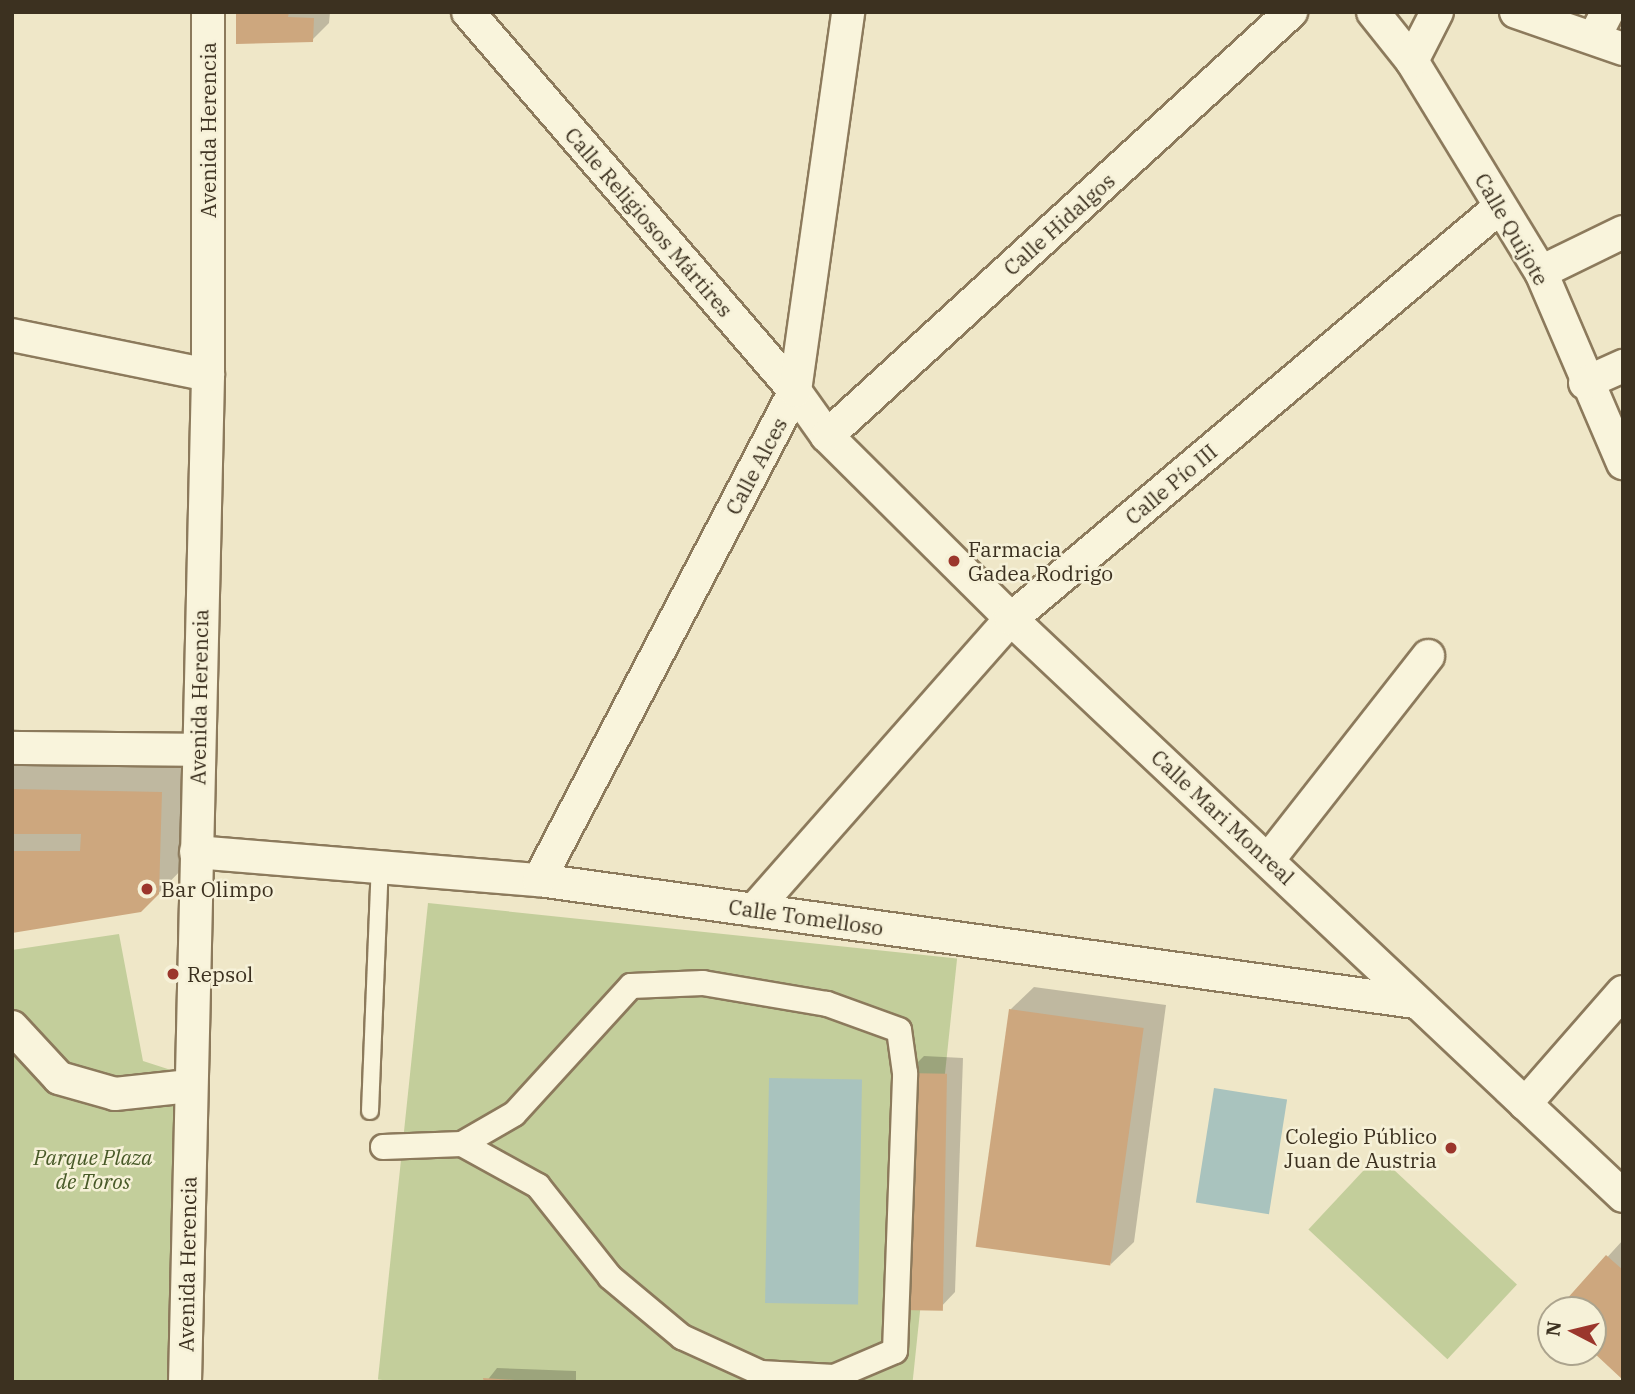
<!DOCTYPE html>
<meta charset="utf-8">
<style>
body{margin:0}
#map{position:relative;width:1635px;height:1394px;overflow:hidden;background:#efe7c8;font-family:"IBM Plex Serif",serif}
div>[style]{position:absolute}
.green>*{inset:0;background:#c3ce9b;transform-origin:0 0}
.water>*{inset:0;background:#a9c3be;transform-origin:0 0}
.shadow>*{inset:0;background:#0003}
.building>*{inset:0;background:#cda77e;transform-origin:0 0}
.roads{filter:drop-shadow(2px 0 #8c7a5c) drop-shadow(-2px 0 #8c7a5c) drop-shadow(0 2px #8c7a5c) drop-shadow(0 -2px #8c7a5c)}
.service>*{height:16px;margin:-8px;padding:0 8px;transform-origin:8px;border-radius:8px;background:#f9f4dc}
.pedestrian>*{height:24px;margin:-12px;padding:0 12px;transform-origin:12px;border-radius:12px;background:#f9f4dc}
.minor>*{height:32px;margin:-16px;padding:0 16px;transform-origin:16px;border-radius:16px;background:#f9f4dc}
.dots>*{width:19px;height:19px;translate:-50% -50%;box-sizing:border-box;border:4px solid #f6f1d8;border-radius:50%}
span{translate:-50% -50%;white-space:nowrap;text-align:center;line-height:1.15;-webkit-text-stroke:5px #f6f1d8;paint-order:stroke}
.street-label{font-size:21px;color:#3c3120}
.poi-label{font-size:21px;color:#3c3120}
.left{translate:0 -50%;text-align:left}
.right{translate:-100% -50%;text-align:right}
.park-label{font-size:21px;color:#475927;font-style:italic}
.frame{position:absolute;inset:0;border:14px solid #3c3120;pointer-events:none}
.north{position:absolute;left:1537px;top:1296px;width:70px;height:70px;box-sizing:border-box;background:#f6f1d8;border:2px solid #aca48e;border-radius:50%;rotate:277deg;font-size:19px;font-weight:700;line-height:28px;text-align:center;color:#3c3120}
.north::after{content:'';display:block;margin:auto;width:24px;height:32px;background:#9b362c;clip-path:polygon(50% 0,100% 100%,50% 72%,0 100%)}
</style>
<div id="map">
<div class="green">
<i style="left:428px;top:903px;width:532px;height:479px;rotate:6deg"></i>
<i style="clip-path:polygon(119px 934px,143px 1061px,174px 1071px,169px 1382px,12px 1382px,12px 950px)"></i>
<i style="left:1378px;top:1155px;width:190px;height:102px;rotate:43deg"></i>
</div>
<div class="water">
<i style="left:769px;top:1078px;width:93px;height:225px;rotate:1deg"></i>
<i style="left:1214px;top:1088px;width:74px;height:116px;rotate:9deg"></i>
</div>
<div class="shadow">
<i style="clip-path:polygon(238px 12px,330px 12px,329px 23px,312px 40px)"></i>
<i style="clip-path:polygon(12px 757px,193px 760px,191px 860px,141px 911px,12px 931px)"></i>
<i style="clip-path:polygon(1034px 987px,1166px 1005px,1134px 1242px,1111px 1264px,1011px 1009px)"></i>
<i style="clip-path:polygon(924px 1056px,963px 1058px,955px 1292px,938px 1310px,906px 1074px)"></i>
<i style="clip-path:polygon(1623px 1240px,1623px 1378px,1593px 1350px,1593px 1310px,1559px 1310px)"></i>
<i style="clip-path:polygon(497px 1368px,576px 1371px,576px 1382px,486px 1382px)"></i>
</div>
<div class="building">
<i style="clip-path:polygon(236px 12px,289px 12px,288px 17px,314px 18px,313px 42px,236px 44px)"></i>
<i style="clip-path:polygon(12px 789px,162px 792px,159px 894px,141px 912px,12px 933px,12px 851px,80px 851px,81px 834px,12px 834px)"></i>
<i style="left:1009px;top:1009px;width:136px;height:240px;rotate:8deg"></i>
<i style="left:905px;top:1073px;width:42px;height:237px;rotate:1deg"></i>
<i style="clip-path:polygon(1606px 1255px,1623px 1270px,1623px 1380px,1593px 1352px,1593px 1310px,1557px 1310px)"></i>
<i style="clip-path:polygon(483px 1378px,515px 1380px,515px 1382px,484px 1382px)"></i>
</div>
<div class="roads">
<div class="service">
<i style="left:370px;top:1111px;width:244px;rotate:-87.7deg"></i>
</div>
<div class="pedestrian">
<i style="left:383px;top:1147px;width:79px;rotate:-2.2deg"></i>
<i style="left:462px;top:1144px;width:87px;rotate:28.9deg"></i>
<i style="left:538px;top:1186px;width:116px;rotate:51.6deg"></i>
<i style="left:610px;top:1277px;width:94px;rotate:39.8deg"></i>
<i style="left:682px;top:1337px;width:87px;rotate:24.5deg"></i>
<i style="left:761px;top:1373px;width:73px;rotate:3.1deg"></i>
<i style="left:834px;top:1377px;width:66px;rotate:-23.1deg"></i>
<i style="left:895px;top:1351px;width:278px;rotate:-87.9deg"></i>
<i style="left:905px;top:1073px;width:43px;rotate:-97.9deg"></i>
<i style="left:899px;top:1030px;width:77px;rotate:-160.1deg"></i>
<i style="left:827px;top:1004px;width:126px;rotate:-170.4deg"></i>
<i style="left:703px;top:983px;width:72px;rotate:177.6deg"></i>
<i style="left:631px;top:986px;width:173px;rotate:132.4deg"></i>
<i style="left:514px;top:1114px;width:60px;rotate:150deg"></i>
</div>
<div class="minor">
<i style="left:468px;top:12px;width:501px;rotate:49.21deg"></i>
<i style="left:795px;top:391px;width:55px;rotate:54.6deg"></i>
<i style="left:827px;top:436px;width:260px;rotate:44.8deg"></i>
<i style="left:1011px;top:619px;width:841px;rotate:43.31deg"></i>
<i style="left:1373px;top:12px;width:63px;rotate:51.5deg"></i>
<i style="left:1412px;top:61px;width:247px;rotate:58.6deg"></i>
<i style="left:1541px;top:272px;width:208px;rotate:66.8deg"></i>
<i style="left:1516px;top:12px;width:113px;rotate:19.1deg"></i>
<i style="left:1594px;top:38px;width:29px;rotate:-63deg"></i>
<i style="left:1412px;top:61px;width:55px;rotate:-63deg"></i>
<i style="left:1541px;top:272px;width:91px;rotate:-26deg"></i>
<i style="left:12px;top:335px;width:200px;rotate:11.5deg"></i>
<i style="left:1585px;top:383px;width:42px;rotate:-24.1deg"></i>
<i style="left:827px;top:436px;width:629px;rotate:-42.42deg"></i>
<i style="left:12px;top:748px;width:185px;rotate:0.6deg"></i>
<i style="left:196px;top:852px;width:344px;rotate:4.7deg"></i>
<i style="left:539px;top:880px;width:884px;rotate:7.93deg"></i>
<i style="left:1269px;top:859px;width:258px;rotate:-51.9deg"></i>
<i style="left:539px;top:880px;width:552px;rotate:-62.37deg"></i>
<i style="left:795px;top:391px;width:383px;rotate:-82deg"></i>
<i style="left:754px;top:910px;width:388px;rotate:-48.6deg"></i>
<i style="left:1011px;top:619px;width:639px;rotate:-40.12deg"></i>
<i style="left:12px;top:1027px;width:69px;rotate:47.3deg"></i>
<i style="left:59px;top:1078px;width:58px;rotate:15.9deg"></i>
<i style="left:115px;top:1094px;width:75px;rotate:-6.1deg"></i>
<i style="left:1525px;top:1104px;width:149px;rotate:-48.8deg"></i>
<i style="left:185px;top:1382px;width:1007px;rotate:-88.69deg"></i>
<i style="left:208px;top:375px;width:363px;rotate:-90deg"></i>
</div>
</div>
<div class="dots">
<i style="left:954px;top:561px;background:#9b362c"></i>
<i style="left:147px;top:889px;background:#9b362c"></i>
<i style="left:173px;top:974px;background:#9b362c"></i>
<i style="left:1451px;top:1148px;background:#9b362c"></i>
</div>
<div class="street-label">
<span style="left:208px;top:130px;rotate:-90deg">Avenida Herencia</span>
<span style="left:649px;top:222px;rotate:49deg">Calle Religiosos Mártires</span>
<span style="left:1059px;top:224px;rotate:-42deg">Calle Hidalgos</span>
<span style="left:1512px;top:229px;rotate:60deg">Calle Quijote</span>
<span style="left:756px;top:466px;rotate:-62deg">Calle Alces</span>
<span style="left:1171px;top:484px;rotate:-40deg">Calle Pío III</span>
<span style="left:199px;top:697px;rotate:-89deg">Avenida Herencia</span>
<span style="left:1223px;top:817px;rotate:43deg">Calle Mari Monreal</span>
<span style="left:806px;top:917px;rotate:8deg">Calle Tomelloso</span>
<span style="left:187px;top:1264px;rotate:-89deg">Avenida Herencia</span>
</div>
<div class="poi-label">
<span class="left" style="left:968px;top:561px">Farmacia<br>Gadea Rodrigo</span>
<span class="left" style="left:161px;top:889px">Bar Olimpo</span>
<span class="left" style="left:187px;top:974px">Repsol</span>
<span class="right" style="left:1437px;top:1148px">Colegio Público<br>Juan de Austria</span>
</div>
<div class="park-label">
<span style="left:93px;top:1169px">Parque Plaza<br>de Toros</span>
</div>
<div class="frame"></div>
<div class="north">N</div>
</div>
